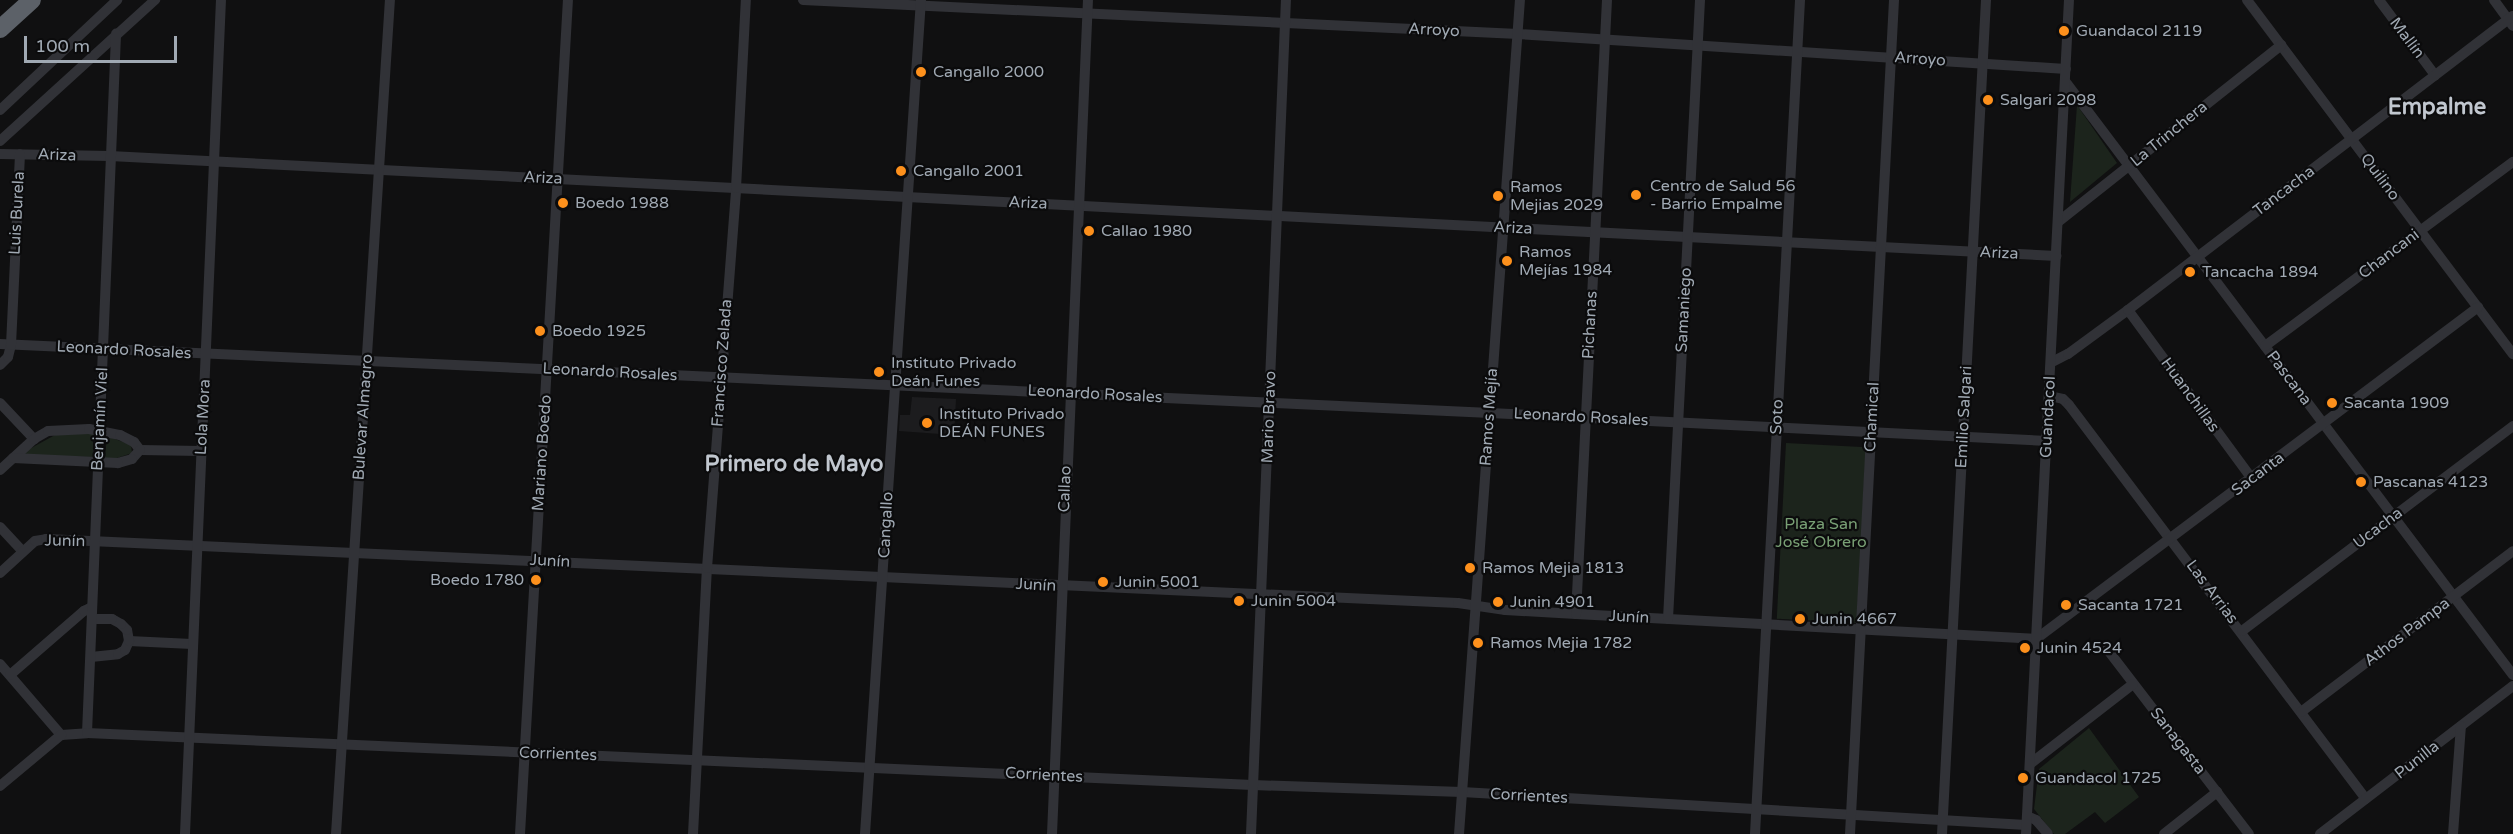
<!DOCTYPE html>
<meta charset="utf-8">
<style>
body{margin:0}
#map{position:relative;width:2513px;height:834px;overflow:hidden;background:#101011;font-family:"Varela Round",sans-serif}
div>[style]{position:absolute}
.built>*{inset:0;background:#1c1c1e}
.green>*{inset:0;background:#1c241c;transform-origin:0 0}
.minor>*{height:10px;margin:-5px;padding:0 5px;transform-origin:5px;border-radius:5px;background:#313237}
.motorway>*{height:18px;margin:-9px;padding:0 9px;transform-origin:9px;border-radius:9px;background:#5c6168}
.dots>*{width:16px;height:16px;translate:-50% -50%;box-sizing:border-box;border:3px solid #0b0b0c;border-radius:50%}
span{translate:-50% -50%;white-space:nowrap;text-align:center;line-height:1.15;-webkit-text-stroke:4.5px #0b0b0c;paint-order:stroke}
.street-label{font-size:16px;color:#a0a9b3}
.poi-label{font-size:16px;color:#a0a9b3}
.left{translate:0 -50%;text-align:left}
.right{translate:-100% -50%;text-align:right}
.park-label{font-size:16px;color:#79a075}
.district-label{font-size:22px;color:#c1c7cf;font-weight:700}
.scale{position:absolute;left:24px;top:36px;width:153px;height:27px;box-sizing:border-box;border:3px solid #a0a9b3;border-top:0;padding-left:8px;font-size:18px;line-height:21px;white-space:nowrap;color:#a0a9b3;-webkit-text-stroke:4px #0b0b0c;paint-order:stroke}
</style>
<div id="map">
<div class="built">
<i style="clip-path:polygon(912px 397px,956px 399px,954px 435px,899px 431px,900px 415px,910px 415px)"></i>
</div>
<div class="green">
<i style="clip-path:polygon(2077px 105px,2117px 163px,2070px 202px)"></i>
<i style="clip-path:polygon(68px 434px,93px 434px,93px 457px,26px 455px,24px 452px,55px 435px)"></i>
<i style="clip-path:polygon(107px 436px,131px 445px,132px 453px,117px 458px,105px 458px)"></i>
<i style="left:1786px;top:443px;width:80px;height:176px;rotate:3deg"></i>
<i style="clip-path:polygon(2089px 728px,2139px 797px,2105px 823px,2095px 812px,2065px 834px,2054px 834px,2034px 809px,2039px 769px)"></i>
</div>
<div class="minor">
<i style="left:803px;top:0;width:716px;rotate:2.72deg"></i>
<i style="left:1518px;top:34px;width:549px;rotate:3.65deg"></i>
<i style="left:2247px;top:0;width:443px;rotate:53.1deg"></i>
<i style="left:2379px;top:0;width:94px;rotate:53.3deg"></i>
<i style="left:2494px;top:0;width:32px;rotate:54deg"></i>
<i style="left:2065px;top:81px;width:744px;rotate:52.98deg"></i>
<i style="left:0;top:110px;width:161px;rotate:-43.2deg"></i>
<i style="left:0;top:141px;width:210px;rotate:-42.3deg"></i>
<i style="left:0;top:154px;width:110px;rotate:1deg"></i>
<i style="left:110px;top:156px;width:1949px;rotate:2.94deg"></i>
<i style="left:2058px;top:222px;width:285px;rotate:-38.4deg"></i>
<i style="left:2128px;top:310px;width:210px;rotate:53.7deg"></i>
<i style="left:0;top:344px;width:1492px;rotate:2.65deg"></i>
<i style="left:1490px;top:413px;width:558px;rotate:2.88deg"></i>
<i style="left:2265px;top:346px;width:309px;rotate:-36.6deg"></i>
<i style="left:2052px;top:362px;width:18px;rotate:-27deg"></i>
<i style="left:2068px;top:354px;width:74px;rotate:-36.3deg"></i>
<i style="left:2128px;top:310px;width:484px;rotate:-37.4deg"></i>
<i style="left:0;top:365px;width:11px;rotate:-45deg"></i>
<i style="left:8px;top:357px;width:12px;rotate:-76deg"></i>
<i style="left:11px;top:345px;width:191px;rotate:-87.3deg"></i>
<i style="left:2050px;top:396px;width:13px;rotate:13deg"></i>
<i style="left:2063px;top:399px;width:8px;rotate:45deg"></i>
<i style="left:2069px;top:405px;width:493px;rotate:53deg"></i>
<i style="left:0;top:403px;width:50px;rotate:46.6deg"></i>
<i style="left:140px;top:450px;width:61px;rotate:0.9deg"></i>
<i style="left:0;top:470px;width:46px;rotate:-42.4deg"></i>
<i style="left:34px;top:439px;width:16px;rotate:-30deg"></i>
<i style="left:48px;top:431px;width:41px;rotate:-2.8deg"></i>
<i style="left:89px;top:429px;width:32px;rotate:11deg"></i>
<i style="left:120px;top:435px;width:16px;rotate:27deg"></i>
<i style="left:134px;top:442px;width:10px;rotate:53deg"></i>
<i style="left:140px;top:450px;width:12px;rotate:132deg"></i>
<i style="left:132px;top:459px;width:15px;rotate:164deg"></i>
<i style="left:118px;top:463px;width:105px;rotate:-177.3deg"></i>
<i style="left:0;top:527px;width:33px;rotate:47deg"></i>
<i style="left:0;top:573px;width:47px;rotate:-42.4deg"></i>
<i style="left:35px;top:541px;width:11px;rotate:-10deg"></i>
<i style="left:46px;top:539px;width:1413px;rotate:2.6deg"></i>
<i style="left:1458px;top:603px;width:48px;rotate:8.5deg"></i>
<i style="left:1505px;top:610px;width:71px;rotate:3.2deg"></i>
<i style="left:1576px;top:614px;width:461px;rotate:3.1deg"></i>
<i style="left:1576px;top:614px;width:615px;rotate:-87.11deg"></i>
<i style="left:1668px;top:619px;width:620px;rotate:-87.04deg"></i>
<i style="left:2242px;top:631px;width:340px;rotate:-37.1deg"></i>
<i style="left:2036px;top:639px;width:553px;rotate:-36.91deg"></i>
<i style="left:129px;top:641px;width:63px;rotate:2.7deg"></i>
<i style="left:2107px;top:649px;width:233px;rotate:52.5deg"></i>
<i style="left:91px;top:657px;width:27px;rotate:-6deg"></i>
<i style="left:118px;top:654px;width:8px;rotate:-30deg"></i>
<i style="left:125px;top:650px;width:10px;rotate:-66deg"></i>
<i style="left:129px;top:641px;width:11px;rotate:-100deg"></i>
<i style="left:127px;top:630px;width:8px;rotate:-135deg"></i>
<i style="left:121px;top:624px;width:10px;rotate:-151deg"></i>
<i style="left:112px;top:619px;width:20px;rotate:180deg"></i>
<i style="left:0;top:664px;width:94px;rotate:49.3deg"></i>
<i style="left:10px;top:675px;width:98px;rotate:-40.9deg"></i>
<i style="left:84px;top:611px;width:9px;rotate:-27deg"></i>
<i style="left:2301px;top:712px;width:266px;rotate:-37.2deg"></i>
<i style="left:87px;top:733px;width:700px;rotate:-87.62deg"></i>
<i style="left:61px;top:735px;width:26px;rotate:-4deg"></i>
<i style="left:87px;top:733px;width:1167px;rotate:2.55deg"></i>
<i style="left:1253px;top:785px;width:209px;rotate:1.9deg"></i>
<i style="left:1462px;top:792px;width:565px;rotate:3.35deg"></i>
<i style="left:2030px;top:764px;width:130px;rotate:-37.8deg"></i>
<i style="left:0;top:786px;width:80px;rotate:-39.9deg"></i>
<i style="left:2027px;top:816px;width:10px;rotate:24deg"></i>
<i style="left:2036px;top:820px;width:18px;rotate:49deg"></i>
<i style="left:185px;top:834px;width:835px;rotate:-87.53deg"></i>
<i style="left:336px;top:834px;width:836px;rotate:-86.3deg"></i>
<i style="left:520px;top:834px;width:835px;rotate:-86.71deg"></i>
<i style="left:693px;top:834px;width:266px;rotate:-87deg"></i>
<i style="left:707px;top:568px;width:381px;rotate:-85.6deg"></i>
<i style="left:736px;top:188px;width:188px;rotate:-87deg"></i>
<i style="left:865px;top:834px;width:836px;rotate:-86.16deg"></i>
<i style="left:1052px;top:834px;width:835px;rotate:-87.53deg"></i>
<i style="left:1251px;top:834px;width:835px;rotate:-87.6deg"></i>
<i style="left:1459px;top:834px;width:836px;rotate:-85.82deg"></i>
<i style="left:1755px;top:834px;width:835px;rotate:-86.91deg"></i>
<i style="left:1850px;top:834px;width:835px;rotate:-86.98deg"></i>
<i style="left:1942px;top:834px;width:835px;rotate:-86.98deg"></i>
<i style="left:2026px;top:834px;width:835px;rotate:-87.05deg"></i>
<i style="left:2164px;top:834px;width:68px;rotate:-38.4deg"></i>
<i style="left:2320px;top:834px;width:243px;rotate:-37.5deg"></i>
<i style="left:2453px;top:834px;width:108px;rotate:-85.8deg"></i>
</div>
<div class="motorway">
<i style="left:0;top:29px;width:43px;rotate:-42.2deg"></i>
</div>
<div class="dots">
<i style="left:2064px;top:31px;background:#fd901c"></i>
<i style="left:921px;top:72px;background:#fd901c"></i>
<i style="left:1988px;top:100px;background:#fd901c"></i>
<i style="left:901px;top:171px;background:#fd901c"></i>
<i style="left:1636px;top:195px;background:#fd901c"></i>
<i style="left:1498px;top:196px;background:#fd901c"></i>
<i style="left:563px;top:203px;background:#fd901c"></i>
<i style="left:1089px;top:231px;background:#fd901c"></i>
<i style="left:1507px;top:261px;background:#fd901c"></i>
<i style="left:2190px;top:272px;background:#fd901c"></i>
<i style="left:540px;top:331px;background:#fd901c"></i>
<i style="left:879px;top:372px;background:#fd901c"></i>
<i style="left:2332px;top:403px;background:#fd901c"></i>
<i style="left:927px;top:423px;background:#fd901c"></i>
<i style="left:2361px;top:482px;background:#fd901c"></i>
<i style="left:1470px;top:568px;background:#fd901c"></i>
<i style="left:536px;top:580px;background:#fd901c"></i>
<i style="left:1103px;top:582px;background:#fd901c"></i>
<i style="left:1239px;top:601px;background:#fd901c"></i>
<i style="left:1498px;top:602px;background:#fd901c"></i>
<i style="left:2066px;top:605px;background:#fd901c"></i>
<i style="left:1800px;top:619px;background:#fd901c"></i>
<i style="left:1478px;top:643px;background:#fd901c"></i>
<i style="left:2025px;top:648px;background:#fd901c"></i>
<i style="left:2023px;top:778px;background:#fd901c"></i>
</div>
<div class="street-label">
<span style="left:1434px;top:30px;rotate:3deg">Arroyo</span>
<span style="left:2407px;top:38px;rotate:53deg">Mallín</span>
<span style="left:1920px;top:59px;rotate:4deg">Arroyo</span>
<span style="left:2169px;top:134px;rotate:-39deg">La Trinchera</span>
<span style="left:57px;top:155px;rotate:2deg">Ariza</span>
<span style="left:2380px;top:177px;rotate:53deg">Quilino</span>
<span style="left:543px;top:178px;rotate:3deg">Ariza</span>
<span style="left:2284px;top:191px;rotate:-37deg">Tancacha</span>
<span style="left:1028px;top:203px;rotate:3deg">Ariza</span>
<span style="left:17px;top:213px;rotate:-87deg">Luis Burela</span>
<span style="left:1513px;top:228px;rotate:3deg">Ariza</span>
<span style="left:1999px;top:253px;rotate:3deg">Ariza</span>
<span style="left:2389px;top:254px;rotate:-37deg">Chancani</span>
<span style="left:1684px;top:310px;rotate:-87deg">Samaniego</span>
<span style="left:1590px;top:325px;rotate:-87deg">Pichanas</span>
<span style="left:124px;top:350px;rotate:3deg">Leonardo Rosales</span>
<span style="left:722px;top:363px;rotate:-86deg">Francisco Zelada</span>
<span style="left:610px;top:372px;rotate:3deg">Leonardo Rosales</span>
<span style="left:2289px;top:378px;rotate:53deg">Pascana</span>
<span style="left:1095px;top:394px;rotate:3deg">Leonardo Rosales</span>
<span style="left:2190px;top:395px;rotate:54deg">Huanchillas</span>
<span style="left:203px;top:417px;rotate:-87deg">Lola Mora</span>
<span style="left:363px;top:417px;rotate:-86deg">Bulevar Almagro</span>
<span style="left:1269px;top:417px;rotate:-88deg">Mario Bravo</span>
<span style="left:1489px;top:417px;rotate:-86deg">Ramos Mejía</span>
<span style="left:1581px;top:417px;rotate:3deg">Leonardo Rosales</span>
<span style="left:1777px;top:417px;rotate:-87deg">Soto</span>
<span style="left:1872px;top:417px;rotate:-87deg">Chamical</span>
<span style="left:1964px;top:417px;rotate:-87deg">Emilio Salgari</span>
<span style="left:2048px;top:417px;rotate:-87deg">Guandacol</span>
<span style="left:100px;top:419px;rotate:-87deg">Benjamín Viel</span>
<span style="left:542px;top:453px;rotate:-86deg">Mariano Boedo</span>
<span style="left:2258px;top:474px;rotate:-37deg">Sacanta</span>
<span style="left:1065px;top:489px;rotate:-88deg">Callao</span>
<span style="left:886px;top:525px;rotate:-87deg">Cangallo</span>
<span style="left:2378px;top:528px;rotate:-37deg">Ucacha</span>
<span style="left:65px;top:541px;rotate:1deg">Junín</span>
<span style="left:550px;top:561px;rotate:3deg">Junín</span>
<span style="left:1036px;top:585px;rotate:3deg">Junín</span>
<span style="left:2212px;top:592px;rotate:53deg">Las Arrias</span>
<span style="left:1629px;top:617px;rotate:3deg">Junín</span>
<span style="left:2407px;top:632px;rotate:-37deg">Athos Pampa</span>
<span style="left:2178px;top:741px;rotate:52deg">Sanagasta</span>
<span style="left:558px;top:754px;rotate:2deg">Corrientes</span>
<span style="left:2417px;top:760px;rotate:-38deg">Punilla</span>
<span style="left:1044px;top:775px;rotate:3deg">Corrientes</span>
<span style="left:1529px;top:796px;rotate:3deg">Corrientes</span>
</div>
<div class="poi-label">
<span class="left" style="left:2076px;top:31px">Guandacol 2119</span>
<span class="left" style="left:933px;top:72px">Cangallo 2000</span>
<span class="left" style="left:2000px;top:100px">Salgari 2098</span>
<span class="left" style="left:913px;top:171px">Cangallo 2001</span>
<span class="left" style="left:1650px;top:195px">Centro de Salud 56<br>- Barrio Empalme</span>
<span class="left" style="left:1510px;top:196px">Ramos<br>Mejias 2029</span>
<span class="left" style="left:575px;top:203px">Boedo 1988</span>
<span class="left" style="left:1101px;top:231px">Callao 1980</span>
<span class="left" style="left:1519px;top:261px">Ramos<br>Mejías 1984</span>
<span class="left" style="left:2202px;top:272px">Tancacha 1894</span>
<span class="left" style="left:552px;top:331px">Boedo 1925</span>
<span class="left" style="left:891px;top:372px">Instituto Privado<br>Deán Funes</span>
<span class="left" style="left:2344px;top:403px">Sacanta 1909</span>
<span class="left" style="left:939px;top:423px">Instituto Privado<br>DEÁN FUNES</span>
<span class="left" style="left:2373px;top:482px">Pascanas 4123</span>
<span class="left" style="left:1482px;top:568px">Ramos Mejia 1813</span>
<span class="right" style="left:524px;top:580px">Boedo 1780</span>
<span class="left" style="left:1115px;top:582px">Junin 5001</span>
<span class="left" style="left:1251px;top:601px">Junin 5004</span>
<span class="left" style="left:1510px;top:602px">Junin 4901</span>
<span class="left" style="left:2078px;top:605px">Sacanta 1721</span>
<span class="left" style="left:1812px;top:619px">Junin 4667</span>
<span class="left" style="left:1490px;top:643px">Ramos Mejia 1782</span>
<span class="left" style="left:2037px;top:648px">Junin 4524</span>
<span class="left" style="left:2035px;top:778px">Guandacol 1725</span>
</div>
<div class="park-label">
<span style="left:1821px;top:533px">Plaza San<br>José Obrero</span>
</div>
<div class="district-label">
<span style="left:2437px;top:108px">Empalme</span>
<span style="left:794px;top:465px">Primero de Mayo</span>
</div>
<div class="scale">100 m</div>
</div>
